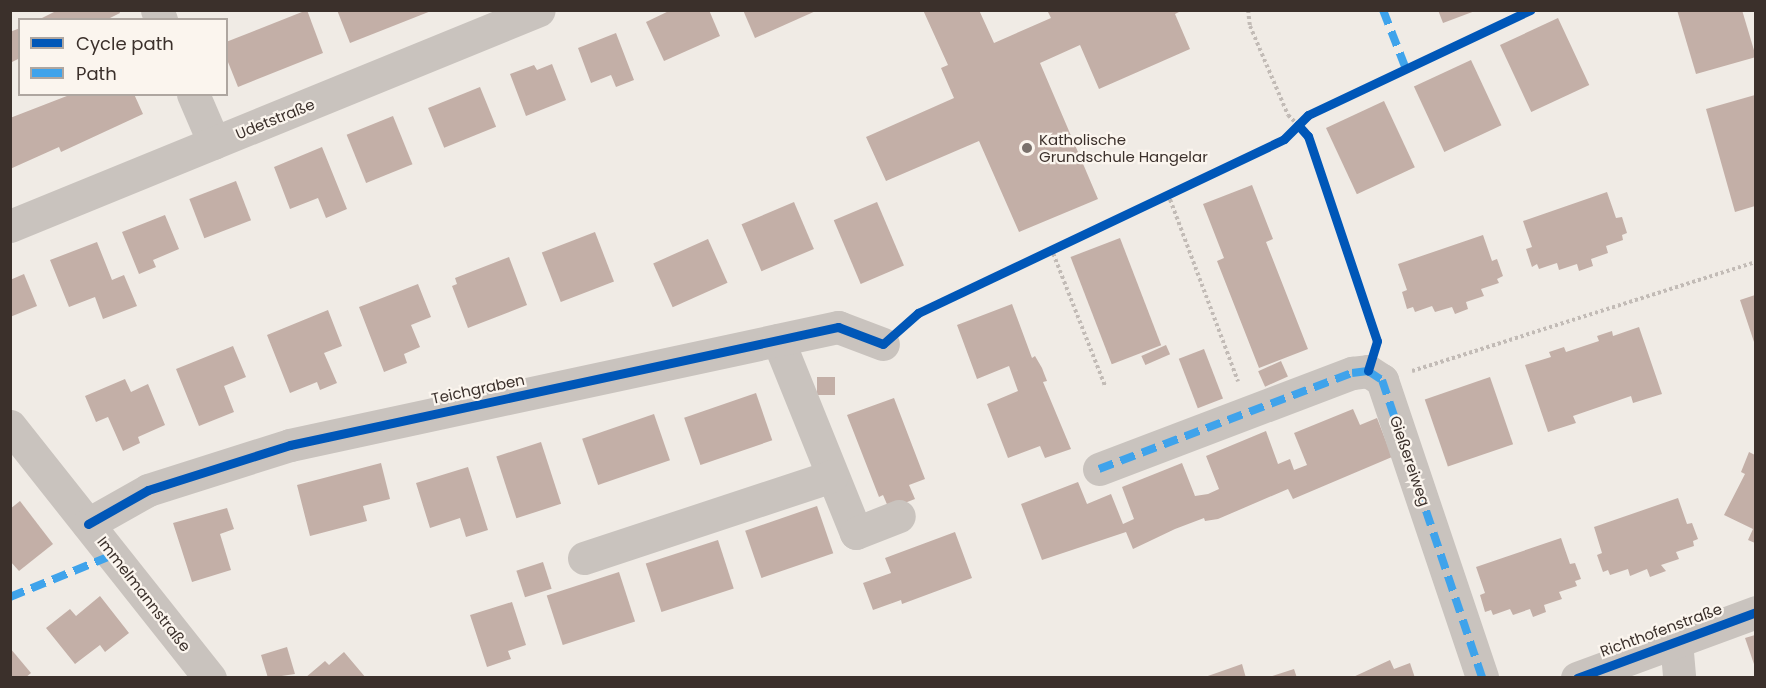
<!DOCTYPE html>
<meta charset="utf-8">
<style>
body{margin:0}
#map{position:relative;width:1766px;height:688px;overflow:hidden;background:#f0ebe5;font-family:Poppins,sans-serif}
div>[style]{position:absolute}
.building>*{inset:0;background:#c3afa7;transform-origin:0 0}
.path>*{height:4px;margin-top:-2px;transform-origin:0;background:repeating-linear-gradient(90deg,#c2bbb6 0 3px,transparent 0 6px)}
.minor>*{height:33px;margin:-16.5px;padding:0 16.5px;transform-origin:16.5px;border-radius:16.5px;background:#c9c3be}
.quiet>*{height:8px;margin-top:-4px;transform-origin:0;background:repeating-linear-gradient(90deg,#3fa3eb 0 15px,transparent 0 23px)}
.cycleway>*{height:9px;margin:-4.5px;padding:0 4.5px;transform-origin:4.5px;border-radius:4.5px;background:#0057b8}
.dots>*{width:16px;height:16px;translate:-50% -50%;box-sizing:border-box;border:3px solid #fbf5ee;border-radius:50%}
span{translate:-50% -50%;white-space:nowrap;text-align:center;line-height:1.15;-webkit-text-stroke:4.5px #fbf5ee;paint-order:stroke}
.street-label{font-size:15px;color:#3b302b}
.poi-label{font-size:15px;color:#3b302b}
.left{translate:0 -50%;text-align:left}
.frame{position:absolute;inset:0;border:12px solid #3b302b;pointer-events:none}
.legend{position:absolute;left:18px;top:18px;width:210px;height:78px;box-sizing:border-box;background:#fbf5ee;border:2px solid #aea6a0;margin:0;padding:8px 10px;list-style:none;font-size:18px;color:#3b302b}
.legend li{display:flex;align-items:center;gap:12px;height:30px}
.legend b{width:30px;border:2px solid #aea6a0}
</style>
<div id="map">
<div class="building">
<i style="clip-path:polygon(58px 10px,119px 10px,120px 13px,106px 20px,38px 20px)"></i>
<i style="clip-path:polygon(307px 10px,323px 53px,238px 87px,226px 57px,226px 42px)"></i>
<i style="clip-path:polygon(337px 10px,431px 10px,431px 11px,350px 43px)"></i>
<i style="clip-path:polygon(671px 10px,709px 10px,720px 36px,664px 61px,646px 22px)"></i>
<i style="clip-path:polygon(743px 10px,818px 10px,755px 38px)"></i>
<i style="clip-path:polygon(923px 10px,979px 10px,994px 43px,1051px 18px,1047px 10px,1183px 10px,1175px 14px,1190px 49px,1099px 89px,1080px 45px,1040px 63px,1098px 199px,1019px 232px,979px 141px,886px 181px,866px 137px,954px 98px,941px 68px,948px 65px)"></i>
<i style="clip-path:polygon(1438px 10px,1475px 10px,1475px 11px,1443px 23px)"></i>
<i style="clip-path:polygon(1677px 10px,1742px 10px,1756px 57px,1696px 74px)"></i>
<i style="left:1558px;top:18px;width:74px;height:64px;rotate:65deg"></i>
<i style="clip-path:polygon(20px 28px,20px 58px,10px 63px,10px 32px)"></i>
<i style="clip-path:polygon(616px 33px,634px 80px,616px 87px,611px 75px,591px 83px,578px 48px)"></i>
<i style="left:1471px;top:60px;width:72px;height:63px;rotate:65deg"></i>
<i style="clip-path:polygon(552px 64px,566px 100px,526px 116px,510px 74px,534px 65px,537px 70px)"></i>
<i style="left:480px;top:87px;width:43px;height:56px;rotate:68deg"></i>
<i style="clip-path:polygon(72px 94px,134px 94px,143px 114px,61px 152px,59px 147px,10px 169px,10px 118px)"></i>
<i style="clip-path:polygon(1755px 95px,1755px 206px,1735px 212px,1706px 109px)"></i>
<i style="left:1384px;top:101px;width:73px;height:64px;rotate:65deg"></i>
<i style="left:393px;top:116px;width:52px;height:50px;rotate:68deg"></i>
<i style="clip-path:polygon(322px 147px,347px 209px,326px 218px,318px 198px,290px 209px,274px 167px)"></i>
<i style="left:236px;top:181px;width:42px;height:50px;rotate:69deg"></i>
<i style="clip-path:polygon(1252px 185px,1273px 239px,1266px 242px,1308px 349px,1259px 368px,1217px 261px,1224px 258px,1203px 204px)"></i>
<i style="clip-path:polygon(1607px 192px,1616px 218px,1622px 217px,1627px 233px,1622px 235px,1623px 240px,1606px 246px,1608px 253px,1591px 259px,1593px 266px,1579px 271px,1577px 264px,1559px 270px,1557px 263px,1539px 269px,1537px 264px,1532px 267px,1526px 249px,1532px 247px,1523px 221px)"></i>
<i style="left:794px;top:202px;width:51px;height:57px;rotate:67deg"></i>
<i style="left:877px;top:202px;width:69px;height:47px;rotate:67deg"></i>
<i style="clip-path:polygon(165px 215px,179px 249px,153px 260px,156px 267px,139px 274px,122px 232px)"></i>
<i style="left:595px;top:232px;width:53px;height:57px;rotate:69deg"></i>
<i style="clip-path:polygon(1483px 235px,1492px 261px,1497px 259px,1503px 276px,1497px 279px,1499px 283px,1481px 289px,1484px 296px,1466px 302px,1468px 309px,1455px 314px,1452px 307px,1435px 312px,1432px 306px,1415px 312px,1413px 307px,1407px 309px,1402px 292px,1407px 290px,1398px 264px)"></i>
<i style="left:1120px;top:238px;width:115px;height:53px;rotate:69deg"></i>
<i style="left:708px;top:239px;width:48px;height:60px;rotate:66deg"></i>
<i style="clip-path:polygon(97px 242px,112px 280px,124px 275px,137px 306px,103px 319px,95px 297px,69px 307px,50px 260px)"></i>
<i style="clip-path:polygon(509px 257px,527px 305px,468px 328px,452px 286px,457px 284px,455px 278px)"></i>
<i style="clip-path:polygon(24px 274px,37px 306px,10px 317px,10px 280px)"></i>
<i style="clip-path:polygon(418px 284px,431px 317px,411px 325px,420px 347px,404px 354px,407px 363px,384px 372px,359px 307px)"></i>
<i style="clip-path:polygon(1755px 295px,1755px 345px,1740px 300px)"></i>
<i style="clip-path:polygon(1012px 304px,1032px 358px,1035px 356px,1042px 368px,1047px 381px,1043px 382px,1071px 449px,1045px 458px,1040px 446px,1008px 458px,987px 404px,1018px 391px,1009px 366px,977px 379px,957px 325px)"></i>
<i style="clip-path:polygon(328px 310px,342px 346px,324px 353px,337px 383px,320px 390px,317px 382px,290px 393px,267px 335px)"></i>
<i style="clip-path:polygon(1639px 327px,1662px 394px,1633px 403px,1631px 396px,1573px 416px,1576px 423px,1548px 432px,1525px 365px,1551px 357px,1549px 352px,1564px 347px,1566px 352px,1599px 341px,1597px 336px,1612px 331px,1613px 336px)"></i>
<i style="left:1166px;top:345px;width:10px;height:27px;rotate:66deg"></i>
<i style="clip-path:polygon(233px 346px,246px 377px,224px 386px,234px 412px,199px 426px,176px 369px)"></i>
<i style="left:1204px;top:349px;width:53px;height:27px;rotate:69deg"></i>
<i style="left:1281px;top:361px;width:17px;height:25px;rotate:66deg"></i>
<i style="left:817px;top:377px;width:18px;height:18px"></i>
<i style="left:1490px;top:377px;width:71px;height:69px;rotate:71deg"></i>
<i style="clip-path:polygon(125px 379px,131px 392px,148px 384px,165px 425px,138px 437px,140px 443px,123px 451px,108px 417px,96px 422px,85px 396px)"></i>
<i style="left:756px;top:393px;width:50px;height:76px;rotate:71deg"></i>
<i style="clip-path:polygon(894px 398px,925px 479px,909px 485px,915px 499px,889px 509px,883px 495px,879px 497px,847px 415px)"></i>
<i style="clip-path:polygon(1353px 409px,1360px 425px,1377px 418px,1392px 457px,1293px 499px,1288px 489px,1218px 519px,1205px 521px,1204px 518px,1175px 529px,1133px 549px,1126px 532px,1042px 560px,1021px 504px,1078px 482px,1087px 504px,1111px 494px,1123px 524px,1134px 519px,1122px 487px,1182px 463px,1195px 496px,1208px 494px,1219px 489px,1206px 456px,1266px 431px,1278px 464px,1290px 459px,1294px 470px,1307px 465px,1294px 433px)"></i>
<i style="left:654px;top:414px;width:49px;height:76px;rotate:71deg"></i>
<i style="left:541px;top:442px;width:65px;height:47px;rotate:72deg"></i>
<i style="clip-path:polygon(1749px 452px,1755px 455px,1755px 543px,1748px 540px,1753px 529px,1724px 515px,1745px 474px,1741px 472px)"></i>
<i style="clip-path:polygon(381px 463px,390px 499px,363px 506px,367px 521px,310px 536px,297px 485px)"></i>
<i style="clip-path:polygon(468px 467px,488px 530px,466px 537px,460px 518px,430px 528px,416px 483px)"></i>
<i style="clip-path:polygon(1678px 498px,1687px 524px,1692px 523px,1698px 539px,1693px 541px,1694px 546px,1676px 552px,1679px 559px,1661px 565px,1666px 571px,1650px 577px,1647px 569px,1630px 576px,1628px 569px,1610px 575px,1608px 570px,1603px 572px,1597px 555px,1602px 553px,1594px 527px)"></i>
<i style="clip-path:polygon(20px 501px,53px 544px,19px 571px,10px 561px,10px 509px)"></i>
<i style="left:817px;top:506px;width:50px;height:76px;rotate:71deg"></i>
<i style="clip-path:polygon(227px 508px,234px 529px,220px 534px,231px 570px,192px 582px,173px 523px)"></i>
<i style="clip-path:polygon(955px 532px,972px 578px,902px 604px,901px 600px,873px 610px,863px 583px,891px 573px,885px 558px)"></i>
<i style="clip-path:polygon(1561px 538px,1570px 564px,1575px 563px,1581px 579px,1575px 581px,1577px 586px,1559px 592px,1562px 599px,1544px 605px,1546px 612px,1533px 617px,1530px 609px,1513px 615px,1510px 609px,1493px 615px,1491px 610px,1485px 612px,1480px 595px,1485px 593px,1476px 567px)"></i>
<i style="left:718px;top:540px;width:51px;height:76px;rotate:72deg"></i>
<i style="left:543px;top:562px;width:28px;height:28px;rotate:72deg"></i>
<i style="left:619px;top:572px;width:52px;height:76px;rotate:72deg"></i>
<i style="clip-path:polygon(100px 596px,129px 633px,105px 652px,100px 645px,75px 664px,46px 628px,70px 609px,76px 616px)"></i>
<i style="clip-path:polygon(512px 602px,526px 645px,508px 651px,511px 659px,487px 667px,470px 615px)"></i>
<i style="clip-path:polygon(1755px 635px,1755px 667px,1745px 638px)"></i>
<i style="clip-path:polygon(287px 647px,295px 674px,268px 678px,261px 655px)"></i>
<i style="clip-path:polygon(10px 648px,31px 673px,25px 678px,10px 678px)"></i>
<i style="clip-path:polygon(344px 652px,366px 678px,305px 678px,325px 661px,329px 665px)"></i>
<i style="clip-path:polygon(1390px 660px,1394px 669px,1410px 663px,1415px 678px,1351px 678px)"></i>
<i style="clip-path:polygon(1242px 664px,1246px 678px,1205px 678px,1205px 677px)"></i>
<i style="clip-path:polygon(1294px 669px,1297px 678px,1269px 678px,1269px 677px)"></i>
</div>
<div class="path">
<i style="left:1248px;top:10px;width:16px;rotate:83deg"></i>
<i style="left:1250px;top:26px;width:97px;rotate:66.9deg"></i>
<i style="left:1288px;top:115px;width:14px;rotate:45deg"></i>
<i style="left:1168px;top:194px;width:200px;rotate:69.5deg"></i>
<i style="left:1051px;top:248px;width:148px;rotate:68.6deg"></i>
<i style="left:1412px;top:371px;width:361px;rotate:-17.6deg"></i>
</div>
<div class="minor">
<i style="left:157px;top:10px;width:11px;rotate:68deg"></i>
<i style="left:193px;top:94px;width:53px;rotate:66.8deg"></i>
<i style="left:10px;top:226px;width:571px;rotate:-22.21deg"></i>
<i style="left:778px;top:340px;width:208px;rotate:68deg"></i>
<i style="left:856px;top:533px;width:46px;rotate:-21.6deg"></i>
<i style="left:10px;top:426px;width:322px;rotate:51.6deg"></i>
<i style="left:1099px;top:469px;width:271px;rotate:-20.8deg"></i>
<i style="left:1352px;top:373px;width:16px;rotate:-7deg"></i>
<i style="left:1368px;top:371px;width:17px;rotate:33deg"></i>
<i style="left:1382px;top:380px;width:314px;rotate:71.4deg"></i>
<i style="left:88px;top:524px;width:69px;rotate:-29.5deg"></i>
<i style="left:148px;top:490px;width:149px;rotate:-17.6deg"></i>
<i style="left:290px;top:445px;width:561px;rotate:-12.15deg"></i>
<i style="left:838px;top:327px;width:48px;rotate:20.7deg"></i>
<i style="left:584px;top:558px;width:261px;rotate:-18.3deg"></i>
<i style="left:1676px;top:641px;width:37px;rotate:85deg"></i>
<i style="left:1577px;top:678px;width:191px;rotate:-20.2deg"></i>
</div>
<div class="quiet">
<i style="left:1383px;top:10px;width:63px;rotate:68.7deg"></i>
<i style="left:1099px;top:469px;width:271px;rotate:-20.8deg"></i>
<i style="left:1352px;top:373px;width:16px;rotate:-7deg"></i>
<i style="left:1368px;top:371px;width:17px;rotate:33deg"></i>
<i style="left:1382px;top:380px;width:314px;rotate:71.4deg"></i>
<i style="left:10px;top:597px;width:111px;rotate:-22.2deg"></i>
</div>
<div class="cycleway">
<i style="left:1298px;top:125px;width:15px;rotate:48deg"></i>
<i style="left:1308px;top:136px;width:216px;rotate:71.4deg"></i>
<i style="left:1377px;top:341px;width:31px;rotate:107deg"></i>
<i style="left:88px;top:524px;width:69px;rotate:-29.5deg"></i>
<i style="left:148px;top:490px;width:149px;rotate:-17.6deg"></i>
<i style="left:290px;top:445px;width:561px;rotate:-12.15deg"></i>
<i style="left:838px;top:327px;width:48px;rotate:20.7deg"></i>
<i style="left:883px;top:344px;width:47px;rotate:-41.5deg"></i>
<i style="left:918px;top:313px;width:405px;rotate:-25.4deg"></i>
<i style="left:1284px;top:139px;width:34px;rotate:-45deg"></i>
<i style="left:1308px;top:115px;width:246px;rotate:-25.3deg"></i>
<i style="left:1577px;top:678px;width:191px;rotate:-20.2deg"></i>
</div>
<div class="dots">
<i style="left:1027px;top:148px;background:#7a716c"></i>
</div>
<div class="street-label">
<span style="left:275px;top:119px;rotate:-22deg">Udetstraße</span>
<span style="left:478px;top:389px;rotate:-12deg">Teichgraben</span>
<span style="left:1410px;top:461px;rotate:71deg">Gießereiweg</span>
<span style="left:144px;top:594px;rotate:52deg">Immelmannstraße</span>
<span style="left:1661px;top:630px;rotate:-20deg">Richthofenstraße</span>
</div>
<div class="poi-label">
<span class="left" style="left:1039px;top:148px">Katholische<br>Grundschule Hangelar</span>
</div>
<div class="frame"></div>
<ul class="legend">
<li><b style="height:8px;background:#0057b8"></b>Cycle path</li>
<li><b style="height:8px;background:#3fa3eb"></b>Path</li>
</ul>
</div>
